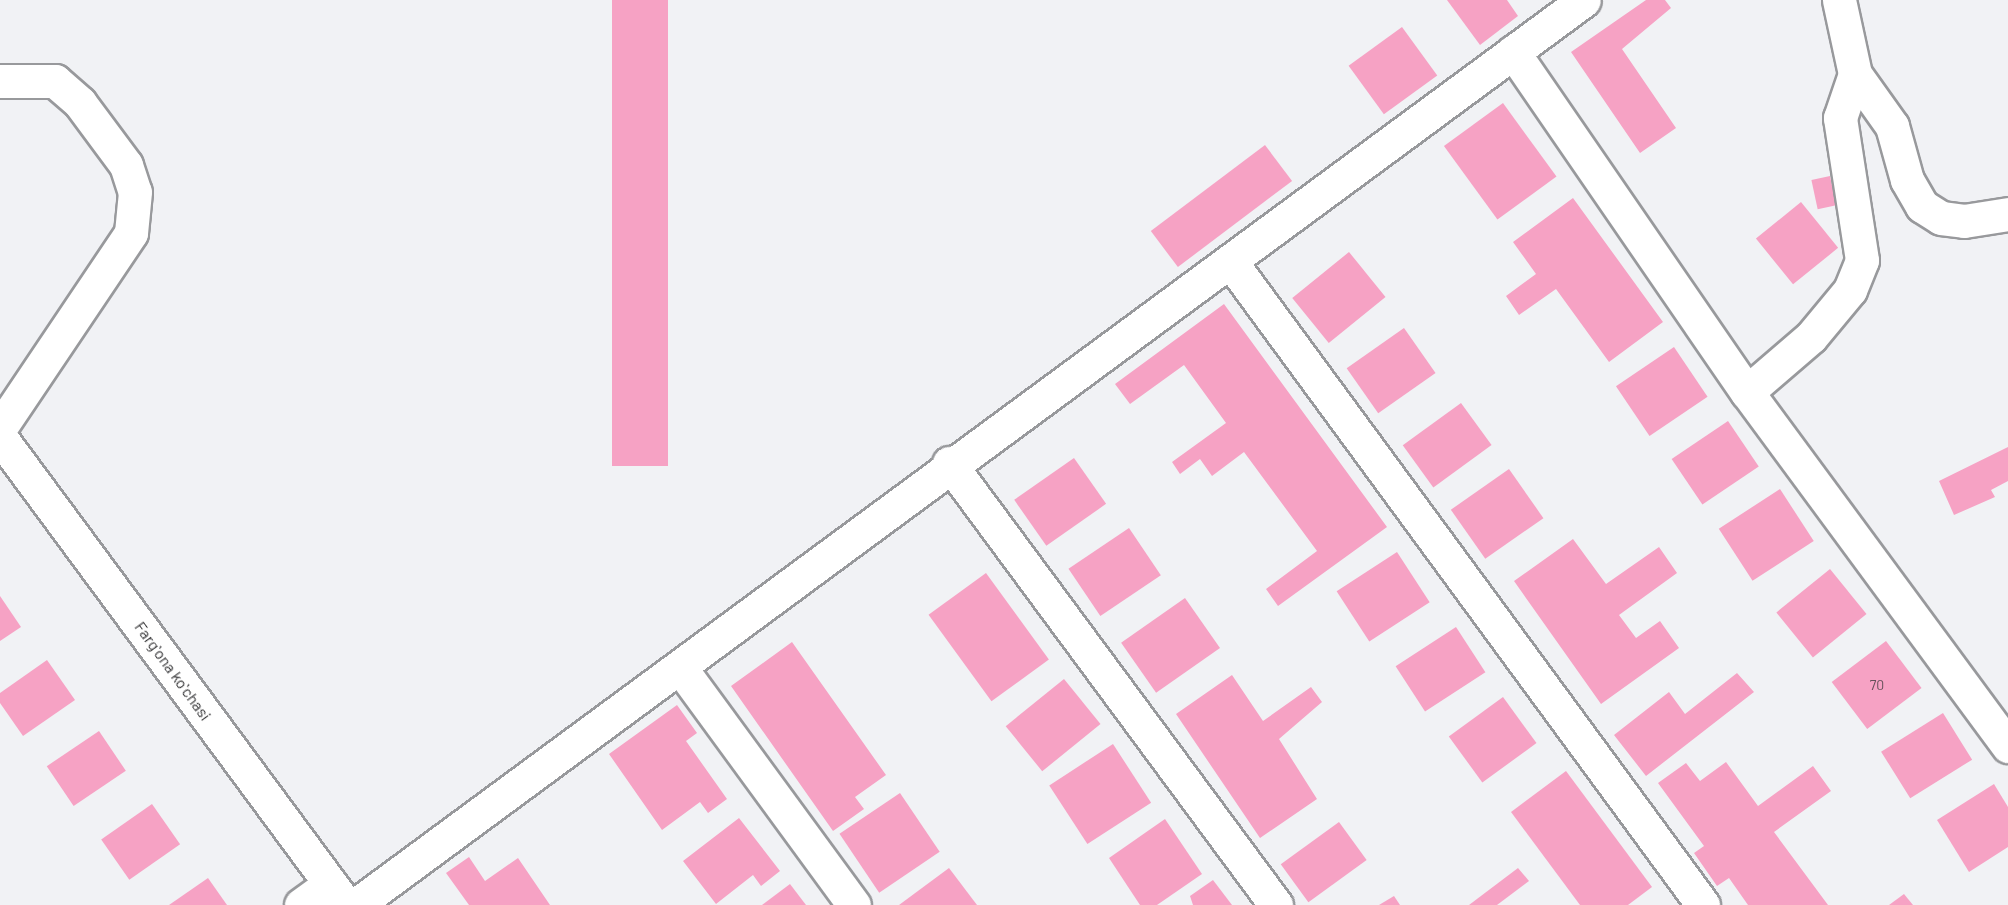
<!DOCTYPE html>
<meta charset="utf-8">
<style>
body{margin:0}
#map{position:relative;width:2008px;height:905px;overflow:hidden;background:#f1f2f5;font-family:Barlow,sans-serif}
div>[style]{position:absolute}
.building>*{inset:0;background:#f6a2c4;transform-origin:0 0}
.roads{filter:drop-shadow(2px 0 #98999c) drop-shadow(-2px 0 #98999c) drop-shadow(0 2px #98999c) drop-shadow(0 -2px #98999c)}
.minor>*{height:33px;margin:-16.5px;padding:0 16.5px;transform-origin:16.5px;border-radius:16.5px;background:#fff}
.tertiary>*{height:33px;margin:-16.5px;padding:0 16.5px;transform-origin:16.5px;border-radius:16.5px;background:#fff}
span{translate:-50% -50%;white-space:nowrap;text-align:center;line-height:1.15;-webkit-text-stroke:5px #fff;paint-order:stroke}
.number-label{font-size:14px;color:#65505a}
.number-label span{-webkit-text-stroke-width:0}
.street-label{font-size:16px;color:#353537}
</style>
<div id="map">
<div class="building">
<i style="left:612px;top:0;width:56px;height:466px"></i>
<i style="clip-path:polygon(1447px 0,1507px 0,1518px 16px,1480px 45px)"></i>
<i style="clip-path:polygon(1646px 0,1665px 0,1671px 8px,1622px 49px,1676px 128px,1640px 153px,1571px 52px)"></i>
<i style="left:1402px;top:27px;width:60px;height:66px;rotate:54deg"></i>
<i style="left:1503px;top:103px;width:91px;height:73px;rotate:54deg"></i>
<i style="left:1265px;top:145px;width:45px;height:143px;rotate:53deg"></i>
<i style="left:1830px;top:176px;width:30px;height:19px;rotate:78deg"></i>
<i style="clip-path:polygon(1573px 198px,1663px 322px,1609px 362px,1556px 289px,1519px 315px,1506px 296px,1536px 274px,1513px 242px)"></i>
<i style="left:1801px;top:202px;width:59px;height:58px;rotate:51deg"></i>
<i style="left:1349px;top:252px;width:58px;height:73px;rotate:51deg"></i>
<i style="clip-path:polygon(1224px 304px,1387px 527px,1278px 606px,1266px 589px,1317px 551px,1244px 452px,1212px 476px,1200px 459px,1180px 474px,1172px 462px,1226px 423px,1184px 365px,1130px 404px,1115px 384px)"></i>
<i style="left:1404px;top:328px;width:55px;height:70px;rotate:55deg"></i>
<i style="left:1674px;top:347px;width:60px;height:70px;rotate:56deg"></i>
<i style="left:1461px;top:403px;width:52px;height:72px;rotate:54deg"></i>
<i style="left:1728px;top:421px;width:55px;height:68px;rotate:56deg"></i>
<i style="clip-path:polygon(2008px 447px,2008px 481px,1991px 490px,1995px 497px,1954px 515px,1939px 481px)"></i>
<i style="left:1074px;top:458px;width:56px;height:73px;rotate:55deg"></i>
<i style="left:1509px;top:469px;width:60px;height:71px;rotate:55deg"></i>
<i style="left:1780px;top:489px;width:62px;height:73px;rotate:57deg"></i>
<i style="left:1129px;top:528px;width:57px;height:73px;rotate:56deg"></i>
<i style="clip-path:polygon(1573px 539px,1606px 584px,1659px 547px,1677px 573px,1619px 615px,1636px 638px,1660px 621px,1679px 648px,1601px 704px,1514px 581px)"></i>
<i style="left:1397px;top:552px;width:60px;height:72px;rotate:57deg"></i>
<i style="left:1830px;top:569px;width:58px;height:69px;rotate:51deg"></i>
<i style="left:986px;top:573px;width:107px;height:71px;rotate:54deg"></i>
<i style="clip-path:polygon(0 596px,21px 627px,0 641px)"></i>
<i style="left:1185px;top:598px;width:61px;height:78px;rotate:55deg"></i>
<i style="left:1456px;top:627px;width:54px;height:72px;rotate:57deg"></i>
<i style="left:1886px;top:641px;width:59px;height:68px;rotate:53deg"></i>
<i style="clip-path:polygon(792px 642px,886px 775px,855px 797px,864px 809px,833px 831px,731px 686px)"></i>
<i style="clip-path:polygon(47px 660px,75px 700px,23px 736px,0 703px,0 693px)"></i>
<i style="clip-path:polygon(1737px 673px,1754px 692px,1646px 776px,1614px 735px,1669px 692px,1685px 714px)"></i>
<i style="clip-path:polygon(1232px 675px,1263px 721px,1311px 687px,1322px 702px,1279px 739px,1317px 799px,1260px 838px,1176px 714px)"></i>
<i style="left:1064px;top:679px;width:58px;height:75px;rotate:51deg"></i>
<i style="left:1503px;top:697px;width:57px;height:67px;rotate:54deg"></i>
<i style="clip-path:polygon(677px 705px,697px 733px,686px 741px,727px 799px,708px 813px,700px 802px,662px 830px,609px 754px)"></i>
<i style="left:1943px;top:713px;width:55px;height:73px;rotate:58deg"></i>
<i style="left:99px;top:731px;width:48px;height:63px;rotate:56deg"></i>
<i style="left:1113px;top:744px;width:70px;height:76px;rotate:57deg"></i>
<i style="clip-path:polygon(1726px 762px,1758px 806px,1813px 766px,1831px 791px,1774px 832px,1828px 905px,1748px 905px,1729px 878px,1717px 886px,1694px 853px,1704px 846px,1658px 783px,1686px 763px,1700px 781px)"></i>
<i style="clip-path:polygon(1566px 771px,1652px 887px,1628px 905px,1580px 905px,1511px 812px)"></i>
<i style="clip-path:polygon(1994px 784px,2008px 807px,2008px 847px,1969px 872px,1937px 820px)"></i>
<i style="left:900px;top:793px;width:71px;height:73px;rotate:56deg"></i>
<i style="left:152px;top:804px;width:49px;height:62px;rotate:55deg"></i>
<i style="clip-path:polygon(739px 818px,780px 871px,761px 886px,753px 875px,716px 904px,683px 861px)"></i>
<i style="clip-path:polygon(1165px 819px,1202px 874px,1157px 905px,1140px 905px,1109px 858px)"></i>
<i style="left:1339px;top:822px;width:47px;height:72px;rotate:54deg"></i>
<i style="clip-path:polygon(469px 857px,485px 881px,518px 858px,550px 905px,469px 905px,446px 873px)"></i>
<i style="clip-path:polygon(949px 868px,977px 905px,899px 905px)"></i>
<i style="clip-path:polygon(1518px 868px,1529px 881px,1497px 905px,1469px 905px)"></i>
<i style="clip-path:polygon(208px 878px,227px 905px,169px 905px)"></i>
<i style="clip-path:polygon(1213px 880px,1232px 905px,1193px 905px,1190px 896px)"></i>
<i style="clip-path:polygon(790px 884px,806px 905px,762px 905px)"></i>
<i style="clip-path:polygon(1904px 894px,1913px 905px,1889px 905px)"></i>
<i style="clip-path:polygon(1394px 896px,1400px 905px,1379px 905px)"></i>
</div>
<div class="roads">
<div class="minor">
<i style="left:1513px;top:52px;width:413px;rotate:55.5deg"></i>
<i style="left:1747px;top:392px;width:440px;rotate:53.6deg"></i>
<i style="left:1855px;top:74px;width:64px;rotate:54.6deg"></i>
<i style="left:1892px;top:126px;width:56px;rotate:74.5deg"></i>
<i style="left:1907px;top:180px;width:30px;rotate:60deg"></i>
<i style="left:1922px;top:206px;width:22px;rotate:32deg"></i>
<i style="left:1941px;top:218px;width:23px;rotate:7deg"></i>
<i style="left:1964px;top:221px;width:45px;rotate:-9deg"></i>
<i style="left:0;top:81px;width:55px"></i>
<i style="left:55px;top:81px;width:33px;rotate:41deg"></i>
<i style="left:80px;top:103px;width:77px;rotate:53.4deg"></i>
<i style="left:126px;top:165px;width:28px;rotate:72deg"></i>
<i style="left:135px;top:192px;width:41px;rotate:95.6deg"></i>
<i style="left:131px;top:233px;width:235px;rotate:123.9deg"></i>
<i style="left:1230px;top:261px;width:799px;rotate:53.7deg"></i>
<i style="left:1747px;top:392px;width:84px;rotate:-40.7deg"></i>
<i style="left:1811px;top:337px;width:61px;rotate:-50.3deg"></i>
<i style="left:1850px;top:290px;width:32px;rotate:-68deg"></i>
<i style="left:1862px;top:260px;width:144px;rotate:-98.8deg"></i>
<i style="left:1840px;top:118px;width:46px;rotate:-71.2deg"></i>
<i style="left:1855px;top:74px;width:76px;rotate:-102.2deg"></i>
<i style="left:949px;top:463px;width:550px;rotate:53.51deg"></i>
<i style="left:682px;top:670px;width:291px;rotate:53.8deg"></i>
<i style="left:301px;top:905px;width:36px;rotate:-36deg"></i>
<i style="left:356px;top:905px;width:1525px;rotate:-36.39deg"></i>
</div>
<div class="tertiary">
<i style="left:0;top:437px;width:582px;rotate:53.52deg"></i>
</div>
</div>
<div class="number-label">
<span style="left:1877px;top:685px">70</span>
</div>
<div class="street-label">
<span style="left:173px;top:671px;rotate:54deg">Fargʻona koʻchasi</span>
</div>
</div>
